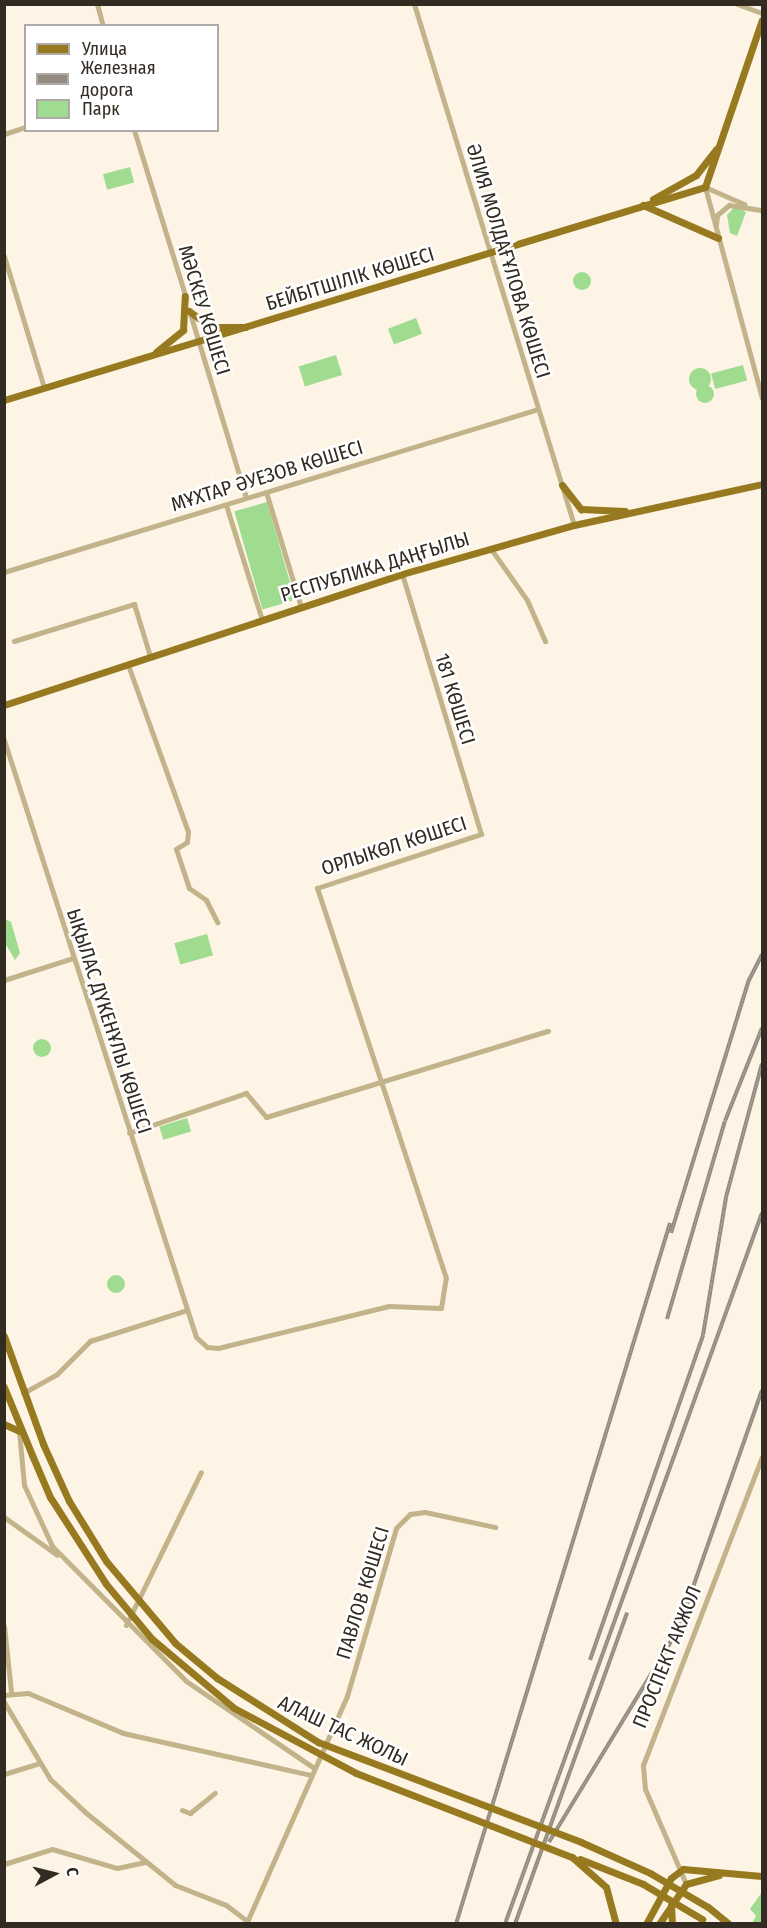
<!DOCTYPE html>
<meta charset="utf-8">
<style>
body{margin:0}
#map{position:relative;width:767px;height:1928px;overflow:hidden;background:#fdf4e5;font-family:"Fira Sans Condensed",sans-serif}
div>[style]{position:absolute}
.green>*{inset:0;background:#9fdc90;transform-origin:0 0}
.round{border-radius:50%}
.minor>*{height:5px;margin:-2.5px;padding:0 2.5px;transform-origin:2.5px;border-radius:2.5px;background:#c2b38a}
.major>*{height:7px;margin:-3.5px;padding:0 3.5px;transform-origin:3.5px;border-radius:3.5px;background:#977a20}
.rail>*{height:4px;margin-top:-2px;transform-origin:0;background:repeating-linear-gradient(90deg,#fff 0 4.5px,#948c80 0 9px);box-sizing:border-box;border-block:2px solid #948c80}
.major-bridge>*{height:7px;margin:-3.5px;padding:0 3.5px;transform-origin:3.5px;border-radius:3.5px;background:#977a20}
span{translate:-50% -50%;white-space:nowrap;text-align:center;line-height:1.15;-webkit-text-stroke:5px #fff;paint-order:stroke}
.street-label{font-size:20px;color:#312b22}
.frame{position:absolute;inset:0;border:6px solid #312b22;pointer-events:none}
.legend{position:absolute;left:24px;top:24px;width:195px;height:108px;box-sizing:border-box;background:#fff;border:2px solid #adaaa7;margin:0;padding:8px 10px;list-style:none;font-size:18px;color:#312b22}
.legend li{display:flex;align-items:center;gap:12px;height:30px}
.legend b{width:30px;border:2px solid #adaaa7}
.north{position:absolute;left:24px;top:1844px;width:60px;height:60px;-webkit-text-stroke:4px #fff;paint-order:stroke;rotate:83deg;font-size:16px;font-weight:700;line-height:24px;text-align:center;color:#312b22}
.north::after{content:'';display:block;margin:auto;width:21px;height:27px;background:#312b22;clip-path:polygon(50% 0,100% 100%,50% 72%,0 100%)}
</style>
<div id="map">
<div class="green">
<i style="left:130px;top:167px;width:16px;height:28px;rotate:75deg"></i>
<i style="clip-path:polygon(735px 206px,746px 212px,737px 236px,730px 233px,727px 215px)"></i>
<i class="round" style="left:573px;top:272px;width:18px;height:18px"></i>
<i style="left:416px;top:318px;width:17px;height:30px;rotate:69deg"></i>
<i style="left:336px;top:355px;width:21px;height:39px;rotate:73deg"></i>
<i style="left:743px;top:365px;width:16px;height:33px;rotate:75deg"></i>
<i class="round" style="left:689px;top:368px;width:22px;height:22px"></i>
<i class="round" style="left:696px;top:385px;width:18px;height:18px"></i>
<i style="left:267px;top:502px;width:102px;height:34px;rotate:74deg"></i>
<i style="clip-path:polygon(5px 919px,11px 922px,20px 953px,15px 960px,5px 943px)"></i>
<i style="left:207px;top:934px;width:22px;height:34px;rotate:74deg"></i>
<i class="round" style="left:33px;top:1039px;width:18px;height:18px"></i>
<i style="left:187px;top:1118px;width:14px;height:29px;rotate:73deg"></i>
<i class="round" style="left:107px;top:1275px;width:18px;height:18px"></i>
<i style="clip-path:polygon(762px 1892px,762px 1923px,752px 1923px,756px 1916px,750px 1909px)"></i>
</div>
<div class="minor">
<i style="left:97px;top:4px;width:23px;rotate:75deg"></i>
<i style="left:414px;top:4px;width:545px;rotate:72.93deg"></i>
<i style="left:737px;top:4px;width:27px;rotate:20deg"></i>
<i style="left:134px;top:130px;width:176px;rotate:72.8deg"></i>
<i style="left:4px;top:134px;width:23px;rotate:-18deg"></i>
<i style="left:705px;top:187px;width:219px;rotate:74.9deg"></i>
<i style="left:705px;top:187px;width:43px;rotate:23.6deg"></i>
<i style="left:716px;top:225px;width:10px;rotate:-84deg"></i>
<i style="left:717px;top:215px;width:16px;rotate:-40deg"></i>
<i style="left:729px;top:205px;width:32px;rotate:9deg"></i>
<i style="left:4px;top:256px;width:138px;rotate:73.1deg"></i>
<i style="left:189px;top:310px;width:196px;rotate:73.1deg"></i>
<i style="left:266px;top:492px;width:120px;rotate:73.1deg"></i>
<i style="left:226px;top:505px;width:121px;rotate:72.6deg"></i>
<i style="left:491px;top:549px;width:62px;rotate:54.8deg"></i>
<i style="left:527px;top:600px;width:45px;rotate:66.3deg"></i>
<i style="left:4px;top:572px;width:558px;rotate:-16.97deg"></i>
<i style="left:14px;top:641px;width:126px;rotate:-17.1deg"></i>
<i style="left:134px;top:604px;width:54px;rotate:72.9deg"></i>
<i style="left:128px;top:665px;width:177px;rotate:70.2deg"></i>
<i style="left:188px;top:832px;width:10px;rotate:96deg"></i>
<i style="left:187px;top:842px;width:13px;rotate:148deg"></i>
<i style="left:176px;top:849px;width:41px;rotate:71.6deg"></i>
<i style="left:189px;top:888px;width:21px;rotate:35deg"></i>
<i style="left:206px;top:900px;width:25px;rotate:63deg"></i>
<i style="left:4px;top:740px;width:627px;rotate:72.17deg"></i>
<i style="left:196px;top:1337px;width:15px;rotate:42deg"></i>
<i style="left:207px;top:1347px;width:11px;rotate:5deg"></i>
<i style="left:218px;top:1348px;width:176px;rotate:-13.8deg"></i>
<i style="left:389px;top:1306px;width:52px;rotate:2.2deg"></i>
<i style="left:441px;top:1308px;width:30px;rotate:-81deg"></i>
<i style="left:446px;top:1278px;width:411px;rotate:-108.3deg"></i>
<i style="left:317px;top:888px;width:173px;rotate:-18.2deg"></i>
<i style="left:481px;top:834px;width:272px;rotate:-106.9deg"></i>
<i style="left:4px;top:980px;width:72px;rotate:-17.7deg"></i>
<i style="left:129px;top:1133px;width:124px;rotate:-18.9deg"></i>
<i style="left:246px;top:1093px;width:31px;rotate:50deg"></i>
<i style="left:266px;top:1117px;width:295px;rotate:-17deg"></i>
<i style="left:23px;top:1393px;width:39px;rotate:-29deg"></i>
<i style="left:57px;top:1374px;width:47px;rotate:-45deg"></i>
<i style="left:90px;top:1341px;width:99px;rotate:-17.7deg"></i>
<i style="left:19px;top:1431px;width:54px;rotate:84.7deg"></i>
<i style="left:24px;top:1485px;width:67px;rotate:65.3deg"></i>
<i style="left:52px;top:1546px;width:190px;rotate:45.2deg"></i>
<i style="left:186px;top:1681px;width:155px;rotate:34.2deg"></i>
<i style="left:4px;top:1517px;width:65px;rotate:35.6deg"></i>
<i style="left:126px;top:1625px;width:170px;rotate:-63.9deg"></i>
<i style="left:4px;top:1626px;width:66px;rotate:83.9deg"></i>
<i style="left:4px;top:1695px;width:24px;rotate:-5deg"></i>
<i style="left:28px;top:1693px;width:103px;rotate:22.8deg"></i>
<i style="left:123px;top:1733px;width:193px;rotate:12.6deg"></i>
<i style="left:4px;top:1702px;width:90px;rotate:59.1deg"></i>
<i style="left:50px;top:1779px;width:48px;rotate:43.3deg"></i>
<i style="left:85px;top:1812px;width:116px;rotate:39deg"></i>
<i style="left:175px;top:1885px;width:55px;rotate:21.4deg"></i>
<i style="left:226px;top:1905px;width:26px;rotate:37deg"></i>
<i style="left:4px;top:1774px;width:38px;rotate:-17deg"></i>
<i style="left:182px;top:1810px;width:9px;rotate:21deg"></i>
<i style="left:190px;top:1813px;width:32px;rotate:-39deg"></i>
<i style="left:4px;top:1864px;width:50px;rotate:-17.4deg"></i>
<i style="left:52px;top:1849px;width:68px;rotate:16.3deg"></i>
<i style="left:117px;top:1868px;width:30px;rotate:-12deg"></i>
<i style="left:686px;top:1884px;width:103px;rotate:-113.3deg"></i>
<i style="left:645px;top:1789px;width:24px;rotate:-95deg"></i>
<i style="left:643px;top:1765px;width:330px;rotate:-68.9deg"></i>
<i style="left:246px;top:1924px;width:249px;rotate:-66.1deg"></i>
<i style="left:347px;top:1696px;width:175px;rotate:-73.7deg"></i>
<i style="left:396px;top:1528px;width:20px;rotate:-45deg"></i>
<i style="left:410px;top:1514px;width:15px;rotate:-8deg"></i>
<i style="left:425px;top:1512px;width:72px;rotate:12.1deg"></i>
</div>
<div class="major">
<i style="left:653px;top:199px;width:49px;rotate:-29.2deg"></i>
<i style="left:696px;top:175px;width:33px;rotate:-52deg"></i>
<i style="left:643px;top:205px;width:82px;rotate:23.7deg"></i>
<i style="left:189px;top:311px;width:26px;rotate:37deg"></i>
<i style="left:210px;top:327px;width:35px"></i>
<i style="left:156px;top:352px;width:35px;rotate:-39deg"></i>
<i style="left:183px;top:330px;width:34px;rotate:-87deg"></i>
<i style="left:4px;top:400px;width:733px;rotate:-16.9deg"></i>
<i style="left:705px;top:187px;width:176px;rotate:-71.2deg"></i>
<i style="left:562px;top:485px;width:31px;rotate:52deg"></i>
<i style="left:581px;top:509px;width:44px;rotate:2.6deg"></i>
<i style="left:4px;top:705px;width:419px;rotate:-18.2deg"></i>
<i style="left:402px;top:574px;width:179px;rotate:-15.9deg"></i>
<i style="left:574px;top:525px;width:192px;rotate:-12.3deg"></i>
<i style="left:4px;top:1336px;width:115px;rotate:70.1deg"></i>
<i style="left:4px;top:1387px;width:74px;rotate:67.6deg"></i>
<i style="left:4px;top:1424px;width:17px;rotate:25deg"></i>
<i style="left:581px;top:1842px;width:76px;rotate:24.2deg"></i>
<i style="left:572px;top:1857px;width:45px;rotate:41.4deg"></i>
<i style="left:606px;top:1887px;width:38px;rotate:75deg"></i>
<i style="left:580px;top:1859px;width:68px;rotate:21.6deg"></i>
<i style="left:671px;top:1905px;width:19px;rotate:87deg"></i>
<i style="left:708px;top:1907px;width:27px;rotate:39deg"></i>
<i style="left:646px;top:1924px;width:52px;rotate:-61.5deg"></i>
<i style="left:671px;top:1878px;width:15px;rotate:-37deg"></i>
<i style="left:683px;top:1869px;width:79px;rotate:5.1deg"></i>
<i style="left:659px;top:1924px;width:48px;rotate:-56deg"></i>
<i style="left:686px;top:1884px;width:34px;rotate:-15deg"></i>
</div>
<div class="rail">
<i style="left:671px;top:1233px;width:263px;rotate:-72.9deg"></i>
<i style="left:748px;top:982px;width:31px;rotate:-63deg"></i>
<i style="left:667px;top:1319px;width:206px;rotate:-73.7deg"></i>
<i style="left:725px;top:1121px;width:100px;rotate:-68.3deg"></i>
<i style="left:590px;top:1660px;width:344px;rotate:-70.8deg"></i>
<i style="left:703px;top:1335px;width:140px;rotate:-80.5deg"></i>
<i style="left:726px;top:1197px;width:138px;rotate:-74.9deg"></i>
<i style="left:549px;top:1842px;width:248px;rotate:-58.7deg"></i>
<i style="left:678px;top:1630px;width:254px;rotate:-70.7deg"></i>
<i style="left:456px;top:1924px;width:733px;rotate:-73.02deg"></i>
<i style="left:505px;top:1924px;width:756px;rotate:-70.13deg"></i>
<i style="left:515px;top:1924px;width:331px;rotate:-70.2deg"></i>
</div>
<div class="major-bridge">
<i style="left:43px;top:1444px;width:63px;rotate:65.5deg"></i>
<i style="left:69px;top:1501px;width:70px;rotate:58.3deg"></i>
<i style="left:106px;top:1561px;width:107px;rotate:49.9deg"></i>
<i style="left:175px;top:1643px;width:55px;rotate:39.8deg"></i>
<i style="left:217px;top:1678px;width:120px;rotate:32.4deg"></i>
<i style="left:318px;top:1742px;width:281px;rotate:20.8deg"></i>
<i style="left:32px;top:1455px;width:46px;rotate:66.8deg"></i>
<i style="left:50px;top:1497px;width:103px;rotate:57.2deg"></i>
<i style="left:106px;top:1584px;width:72px;rotate:50.1deg"></i>
<i style="left:152px;top:1639px;width:107px;rotate:40.1deg"></i>
<i style="left:234px;top:1708px;width:138px;rotate:28deg"></i>
<i style="left:356px;top:1773px;width:232px;rotate:21.3deg"></i>
<i style="left:650px;top:1873px;width:67px;rotate:30.4deg"></i>
<i style="left:643px;top:1884px;width:69px;rotate:30.7deg"></i>
</div>
<div class="street-label">
<span style="left:508px;top:261px;rotate:73deg">ӘЛИЯ МОЛДАҒҰЛОВА КӨШЕСІ</span>
<span style="left:350px;top:279px;rotate:-17deg">БЕЙБІТШІЛІК КӨШЕСІ</span>
<span style="left:204px;top:310px;rotate:73deg">МӘСКЕУ КӨШЕСІ</span>
<span style="left:267px;top:476px;rotate:-17deg">МҰХТАР ӘУЕЗОВ КӨШЕСІ</span>
<span style="left:375px;top:567px;rotate:-17deg">РЕСПУБЛИКА ДАҢҒЫЛЫ</span>
<span style="left:455px;top:699px;rotate:73deg">181 КӨШЕСІ</span>
<span style="left:394px;top:846px;rotate:-18deg">ОРЛЫКӨЛ КӨШЕСІ</span>
<span style="left:109px;top:1021px;rotate:72deg">ЫҚЫЛАС ДҮКЕНҰЛЫ КӨШЕСІ</span>
<span style="left:363px;top:1593px;rotate:-73deg">ПАВЛОВ КӨШЕСІ</span>
<span style="left:667px;top:1657px;rotate:-68deg">ПРОСПЕКТ АКЖОЛ</span>
<span style="left:343px;top:1731px;rotate:25deg">АЛАШ ТАС ЖОЛЫ</span>
</div>
<div class="frame"></div>
<ul class="legend">
<li><b style="height:8px;background:#977a20"></b>Улица</li>
<li><b style="height:8px;background:#948c80"></b>Железная дорога</li>
<li><b style="height:16px;background:#9fdc90"></b>Парк</li>
</ul>
<div class="north">С</div>
</div>
